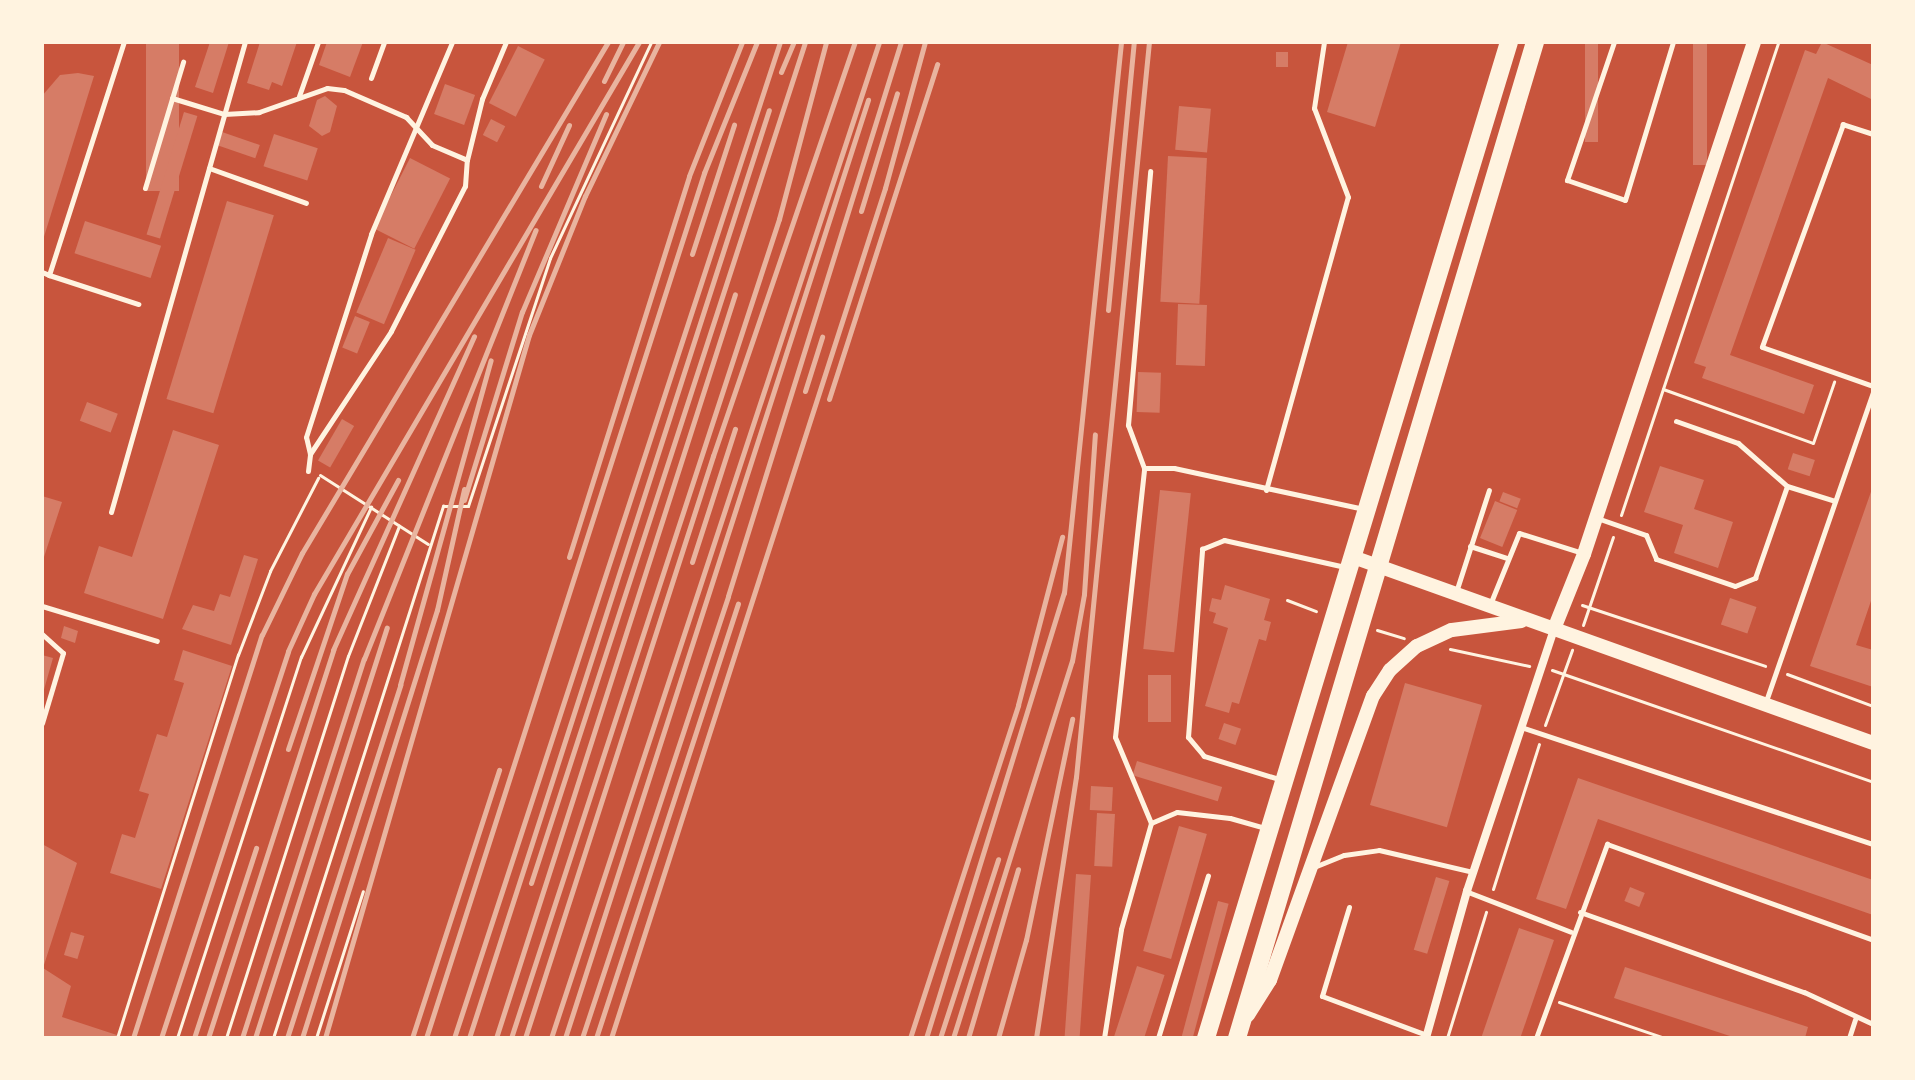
<!DOCTYPE html>
<style>
body{margin:0}
#map{position:relative;width:1915px;height:1080px;overflow:hidden;background:#c8553d;font-family:"Nunito Sans",sans-serif}
div>[style]{position:absolute}
.building>*{inset:0;background:#d67c66;transform-origin:0 0}
.path>*{height:3px;margin:-1.5px;padding:0 1.5px;transform-origin:1.5px;border-radius:1.5px;background:#fff3e0}
.service>*{height:5px;margin:-2.5px;padding:0 2.5px;transform-origin:2.5px;border-radius:2.5px;background:#fff3e0}
.minor>*{height:8px;margin:-4px;padding:0 4px;transform-origin:4px;border-radius:4px;background:#fff3e0}
.tertiary>*{height:14px;margin:-7px;padding:0 7px;transform-origin:7px;border-radius:7px;background:#fff3e0}
.primary>*{height:18px;margin:-9px;padding:0 9px;transform-origin:9px;border-radius:9px;background:#fff3e0}
.rail>*{height:5px;margin:-2.5px;padding:0 2.5px;transform-origin:2.5px;border-radius:2.5px;background:#e9b49f}
span{translate:-50% -50%;white-space:nowrap;text-align:center;line-height:1.15;-webkit-text-stroke:6px #fff3e0;paint-order:stroke}
.frame{position:absolute;inset:0;border:44px solid #fff3e0;pointer-events:none}
</style>
<div id="map">
<div class="building">
<i style="left:146px;top:42px;width:33px;height:149px"></i>
<i style="clip-path:polygon(210px 42px,229px 42px,213px 93px,195px 87px)"></i>
<i style="clip-path:polygon(260px 42px,297px 42px,282px 86px,272px 82px,269px 90px,247px 83px)"></i>
<i style="clip-path:polygon(327px 42px,363px 42px,350px 77px,319px 65px)"></i>
<i style="clip-path:polygon(1348px 42px,1401px 42px,1375px 127px,1327px 112px)"></i>
<i style="left:1585px;top:42px;width:13px;height:100px"></i>
<i style="left:1693px;top:42px;width:14px;height:123px"></i>
<i style="clip-path:polygon(1822px 42px,1873px 65px,1873px 100px,1828px 78px,1730px 355px,1814px 385px,1804px 414px,1702px 378px,1706px 367px,1694px 363px,1805px 50px,1816px 54px)"></i>
<i style="left:518px;top:46px;width:30px;height:64px;rotate:27deg"></i>
<i style="left:1276px;top:52px;width:12px;height:15px"></i>
<i style="clip-path:polygon(78px 73px,94px 76px,42px 243px,42px 96px,60px 75px)"></i>
<i style="left:445px;top:84px;width:32px;height:32px;rotate:20deg"></i>
<i style="clip-path:polygon(325px 96px,337px 106px,330px 132px,322px 136px,309px 126px,317px 100px)"></i>
<i style="left:1179px;top:106px;width:32px;height:44px;rotate:5deg"></i>
<i style="left:184px;top:112px;width:14px;height:128px;rotate:17deg"></i>
<i style="left:491px;top:119px;width:16px;height:18px;rotate:27deg"></i>
<i style="left:222px;top:132px;width:40px;height:14px;rotate:19deg"></i>
<i style="left:274px;top:134px;width:46px;height:34px;rotate:18deg"></i>
<i style="left:1168px;top:156px;width:39px;height:146px;rotate:3deg"></i>
<i style="left:410px;top:158px;width:45px;height:79px;rotate:27deg"></i>
<i style="left:227px;top:201px;width:49px;height:207px;rotate:17deg"></i>
<i style="left:85px;top:221px;width:80px;height:34px;rotate:18deg"></i>
<i style="left:388px;top:238px;width:30px;height:81px;rotate:23deg"></i>
<i style="left:1178px;top:304px;width:29px;height:61px;rotate:2deg"></i>
<i style="left:355px;top:316px;width:16px;height:34px;rotate:22deg"></i>
<i style="left:1138px;top:372px;width:23px;height:40px;rotate:2deg"></i>
<i style="left:87px;top:402px;width:33px;height:20px;rotate:21deg"></i>
<i style="left:342px;top:419px;width:14px;height:48px;rotate:30deg"></i>
<i style="clip-path:polygon(173px 430px,219px 445px,163px 619px,84px 593px,99px 546px,132px 557px)"></i>
<i style="left:1793px;top:453px;width:23px;height:17px;rotate:18deg"></i>
<i style="clip-path:polygon(1660px 466px,1704px 480px,1694px 509px,1733px 522px,1718px 568px,1674px 553px,1683px 525px,1644px 512px)"></i>
<i style="clip-path:polygon(1873px 486px,1873px 595px,1856px 645px,1873px 650px,1873px 687px,1810px 666px)"></i>
<i style="left:1160px;top:490px;width:31px;height:160px;rotate:6deg"></i>
<i style="left:1503px;top:492px;width:19px;height:10px;rotate:21deg"></i>
<i style="clip-path:polygon(42px 496px,62px 502px,43px 560px,42px 560px)"></i>
<i style="left:1495px;top:501px;width:24px;height:40px;rotate:22deg"></i>
<i style="clip-path:polygon(244px 555px,258px 559px,231px 645px,182px 629px,193px 605px,214px 611px,220px 594px,230px 597px)"></i>
<i style="clip-path:polygon(1225px 585px,1270px 599px,1264px 620px,1271px 622px,1266px 641px,1259px 639px,1239px 704px,1232px 702px,1229px 713px,1205px 706px,1228px 628px,1213px 623px,1216px 613px,1209px 611px,1212px 598px,1221px 600px)"></i>
<i style="left:1730px;top:598px;width:28px;height:28px;rotate:19deg"></i>
<i style="clip-path:polygon(64px 626px,78px 631px,75px 643px,61px 638px)"></i>
<i style="clip-path:polygon(183px 650px,232px 666px,161px 889px,110px 873px,122px 834px,135px 838px,149px 794px,139px 791px,157px 734px,167px 737px,184px 683px,174px 680px)"></i>
<i style="clip-path:polygon(42px 655px,53px 658px,43px 693px,42px 692px)"></i>
<i style="left:1171px;top:675px;width:47px;height:23px;rotate:90deg"></i>
<i style="left:1405px;top:683px;width:80px;height:127px;rotate:16deg"></i>
<i style="left:1224px;top:723px;width:18px;height:17px;rotate:19deg"></i>
<i style="left:1137px;top:761px;width:89px;height:15px;rotate:17deg"></i>
<i style="clip-path:polygon(1578px 778px,1873px 880px,1873px 915px,1598px 819px,1566px 909px,1536px 899px)"></i>
<i style="left:1091px;top:786px;width:22px;height:24px;rotate:3deg"></i>
<i style="left:1097px;top:813px;width:18px;height:53px;rotate:3deg"></i>
<i style="left:1179px;top:826px;width:29px;height:130px;rotate:16deg"></i>
<i style="clip-path:polygon(42px 844px,77px 863px,43px 968px,71px 986px,62px 1017px,126px 1038px,42px 1038px)"></i>
<i style="left:1076px;top:874px;width:15px;height:164px;rotate:4deg"></i>
<i style="left:1436px;top:877px;width:14px;height:76px;rotate:17deg"></i>
<i style="left:1630px;top:887px;width:16px;height:15px;rotate:22deg"></i>
<i style="left:1218px;top:901px;width:11px;height:143px;rotate:15deg"></i>
<i style="left:1519px;top:928px;width:37px;height:116px;rotate:19deg"></i>
<i style="left:71px;top:932px;width:14px;height:24px;rotate:17deg"></i>
<i style="left:1137px;top:966px;width:29px;height:75px;rotate:18deg"></i>
<i style="clip-path:polygon(1625px 967px,1808px 1027px,1805px 1038px,1736px 1038px,1614px 998px)"></i>
</div>
<div class="path">
<i style="left:1663px;top:389px;width:159px;rotate:19.8deg"></i>
<i style="left:1813px;top:443px;width:65px;rotate:-71deg"></i>
<i style="left:320px;top:475px;width:128px;rotate:32.6deg"></i>
<i style="left:1621px;top:515px;width:498px;rotate:-71.6deg"></i>
<i style="left:1287px;top:600px;width:31px;rotate:21deg"></i>
<i style="left:1582px;top:605px;width:193px;rotate:18.4deg"></i>
<i style="left:1583px;top:625px;width:93px;rotate:-71.2deg"></i>
<i style="left:1377px;top:630px;width:28px;rotate:17deg"></i>
<i style="left:1450px;top:649px;width:81px;rotate:12.1deg"></i>
<i style="left:1552px;top:670px;width:340px;rotate:19.2deg"></i>
<i style="left:1787px;top:674px;width:92px;rotate:20.4deg"></i>
<i style="left:1545px;top:725px;width:80px;rotate:-70.2deg"></i>
<i style="left:1493px;top:889px;width:152px;rotate:-72.4deg"></i>
<i style="left:1559px;top:1002px;width:112px;rotate:18.8deg"></i>
<i style="left:117px;top:1038px;width:402px;rotate:-72.5deg"></i>
<i style="left:238px;top:655px;width:90px;rotate:-69.1deg"></i>
<i style="left:270px;top:571px;width:105px;rotate:-62.7deg"></i>
<i style="left:177px;top:1038px;width:401px;rotate:-72deg"></i>
<i style="left:301px;top:657px;width:166px;rotate:-65deg"></i>
<i style="left:226px;top:1038px;width:401px;rotate:-72.3deg"></i>
<i style="left:348px;top:656px;width:140px;rotate:-68.6deg"></i>
<i style="left:273px;top:1038px;width:559px;rotate:-72.28deg"></i>
<i style="left:443px;top:506px;width:25px"></i>
<i style="left:468px;top:506px;width:261px;rotate:-71.7deg"></i>
<i style="left:550px;top:258px;width:238px;rotate:-64.9deg"></i>
<i style="left:316px;top:1038px;width:154px;rotate:-72.3deg"></i>
<i style="left:1447px;top:1038px;width:132px;rotate:-72.8deg"></i>
</div>
<div class="service">
<i style="left:1614px;top:42px;width:146px;rotate:108.8deg"></i>
<i style="left:1567px;top:180px;width:61px;rotate:19deg"></i>
<i style="left:1625px;top:200px;width:165px;rotate:-73.1deg"></i>
<i style="left:371px;top:78px;width:38px;rotate:-70deg"></i>
<i style="left:299px;top:96px;width:57px;rotate:-70.6deg"></i>
<i style="left:172px;top:98px;width:54px;rotate:17.1deg"></i>
<i style="left:224px;top:114px;width:35px;rotate:-3deg"></i>
<i style="left:259px;top:112px;width:72px;rotate:-19.4deg"></i>
<i style="left:327px;top:88px;width:17px;rotate:7deg"></i>
<i style="left:344px;top:90px;width:68px;rotate:23.5deg"></i>
<i style="left:406px;top:117px;width:38px;rotate:47deg"></i>
<i style="left:432px;top:145px;width:38px;rotate:23deg"></i>
<i style="left:467px;top:160px;width:63px;rotate:-76.2deg"></i>
<i style="left:482px;top:99px;width:62px;rotate:-67.2deg"></i>
<i style="left:1873px;top:134px;width:32px;rotate:-162deg"></i>
<i style="left:1843px;top:124px;width:237px;rotate:110deg"></i>
<i style="left:1762px;top:347px;width:118px;rotate:19.4deg"></i>
<i style="left:209px;top:168px;width:103px;rotate:19.8deg"></i>
<i style="left:145px;top:188px;width:132px;rotate:-73.2deg"></i>
<i style="left:42px;top:272px;width:8px;rotate:23deg"></i>
<i style="left:49px;top:275px;width:245px;rotate:-72.2deg"></i>
<i style="left:49px;top:275px;width:94px;rotate:18deg"></i>
<i style="left:1676px;top:421px;width:66px;rotate:19.5deg"></i>
<i style="left:1738px;top:443px;width:65px;rotate:41.3deg"></i>
<i style="left:1787px;top:486px;width:50px;rotate:17.4deg"></i>
<i style="left:310px;top:454px;width:17px;rotate:-103deg"></i>
<i style="left:306px;top:437px;width:213px;rotate:-72.2deg"></i>
<i style="left:371px;top:234px;width:208px;rotate:-67.1deg"></i>
<i style="left:1144px;top:468px;width:46px;rotate:-110.4deg"></i>
<i style="left:1128px;top:425px;width:255px;rotate:-85deg"></i>
<i style="left:308px;top:471px;width:17px;rotate:-83deg"></i>
<i style="left:310px;top:454px;width:147px;rotate:-56.6deg"></i>
<i style="left:391px;top:331px;width:163px;rotate:-63deg"></i>
<i style="left:465px;top:186px;width:26px;rotate:-86deg"></i>
<i style="left:1266px;top:490px;width:304px;rotate:-74.4deg"></i>
<i style="left:1348px;top:197px;width:95px;rotate:-110.9deg"></i>
<i style="left:1314px;top:108px;width:67px;rotate:-81.4deg"></i>
<i style="left:111px;top:512px;width:489px;rotate:-74.1deg"></i>
<i style="left:1597px;top:518px;width:52px;rotate:19.1deg"></i>
<i style="left:1646px;top:535px;width:26px;rotate:67deg"></i>
<i style="left:1656px;top:559px;width:83px;rotate:18.9deg"></i>
<i style="left:1735px;top:586px;width:22px;rotate:-22deg"></i>
<i style="left:1755px;top:578px;width:97px;rotate:-70.8deg"></i>
<i style="left:1470px;top:546px;width:40px;rotate:18deg"></i>
<i style="left:1456px;top:592px;width:107px;rotate:-72.1deg"></i>
<i style="left:1491px;top:602px;width:74px;rotate:-67.9deg"></i>
<i style="left:1519px;top:533px;width:67px;rotate:17.4deg"></i>
<i style="left:42px;top:606px;width:120px;rotate:16.9deg"></i>
<i style="left:42px;top:634px;width:28px;rotate:42deg"></i>
<i style="left:63px;top:653px;width:73px;rotate:106.7deg"></i>
<i style="left:1766px;top:701px;width:327px;rotate:-70.9deg"></i>
<i style="left:1521px;top:727px;width:371px;rotate:18.4deg"></i>
<i style="left:1282px;top:780px;width:82px;rotate:-162.9deg"></i>
<i style="left:1204px;top:756px;width:25px;rotate:-130deg"></i>
<i style="left:1188px;top:737px;width:189px;rotate:-85.7deg"></i>
<i style="left:1202px;top:549px;width:24px;rotate:-22deg"></i>
<i style="left:1224px;top:540px;width:124px;rotate:12.6deg"></i>
<i style="left:1151px;top:823px;width:93px;rotate:-112.7deg"></i>
<i style="left:1115px;top:737px;width:271px;rotate:-83.8deg"></i>
<i style="left:1144px;top:468px;width:30px"></i>
<i style="left:1174px;top:468px;width:193px;rotate:12.2deg"></i>
<i style="left:1314px;top:867px;width:32px;rotate:-22deg"></i>
<i style="left:1344px;top:855px;width:35px;rotate:-8deg"></i>
<i style="left:1379px;top:850px;width:97px;rotate:13.2deg"></i>
<i style="left:1468px;top:892px;width:110px;rotate:21.2deg"></i>
<i style="left:1349px;top:907px;width:93px;rotate:106.9deg"></i>
<i style="left:1322px;top:996px;width:112px;rotate:20.4deg"></i>
<i style="left:1580px;top:912px;width:238px;rotate:19.7deg"></i>
<i style="left:1804px;top:992px;width:76px;rotate:24.9deg"></i>
<i style="left:1104px;top:1038px;width:110px;rotate:-81.1deg"></i>
<i style="left:1121px;top:929px;width:110px;rotate:-74.2deg"></i>
<i style="left:1151px;top:823px;width:28px;rotate:-23deg"></i>
<i style="left:1177px;top:812px;width:53px;rotate:6.5deg"></i>
<i style="left:1230px;top:818px;width:36px;rotate:16deg"></i>
<i style="left:1158px;top:1038px;width:170px;rotate:-72.9deg"></i>
<i style="left:1536px;top:1038px;width:207px;rotate:-69.9deg"></i>
<i style="left:1607px;top:844px;width:283px;rotate:19.8deg"></i>
<i style="left:1849px;top:1038px;width:20px;rotate:-72deg"></i>
</div>
<div class="minor">
<i style="left:1426px;top:1038px;width:153px;rotate:-74.4deg"></i>
<i style="left:1467px;top:891px;width:276px;rotate:-71.6deg"></i>
</div>
<div class="tertiary">
<i style="left:1353px;top:557px;width:552px;rotate:19.68deg"></i>
<i style="left:1554px;top:629px;width:81px;rotate:-68.2deg"></i>
<i style="left:1584px;top:554px;width:539px;rotate:-71.63deg"></i>
<i style="left:1248px;top:1015px;width:41px;rotate:-57.8deg"></i>
<i style="left:1270px;top:980px;width:302px;rotate:-70.1deg"></i>
<i style="left:1373px;top:696px;width:31px;rotate:-57deg"></i>
<i style="left:1390px;top:670px;width:36px;rotate:-42deg"></i>
<i style="left:1417px;top:646px;width:38px;rotate:-25deg"></i>
<i style="left:1452px;top:630px;width:70px;rotate:-7.4deg"></i>
</div>
<div class="primary">
<i style="left:1206px;top:1038px;width:1041px;rotate:-73.08deg"></i>
<i style="left:1237px;top:1038px;width:1040px;rotate:-73.34deg"></i>
</div>
<div class="rail">
<i style="left:781px;top:72px;width:33px;rotate:-67deg"></i>
<i style="left:604px;top:81px;width:43px;rotate:-64deg"></i>
<i style="left:541px;top:186px;width:67px;rotate:-65.3deg"></i>
<i style="left:861px;top:211px;width:123px;rotate:-73deg"></i>
<i style="left:692px;top:254px;width:136px;rotate:-72deg"></i>
<i style="left:1108px;top:310px;width:269px;rotate:-84.5deg"></i>
<i style="left:805px;top:391px;width:57px;rotate:-72.5deg"></i>
<i style="left:829px;top:399px;width:352px;rotate:-72.1deg"></i>
<i style="left:464px;top:500px;width:197px;rotate:-72.9deg"></i>
<i style="left:522px;top:312px;width:215px;rotate:-67deg"></i>
<i style="left:569px;top:557px;width:399px;rotate:-72.5deg"></i>
<i style="left:689px;top:176px;width:144px;rotate:-68.4deg"></i>
<i style="left:692px;top:562px;width:140px;rotate:-72.1deg"></i>
<i style="left:288px;top:749px;width:185px;rotate:-71.4deg"></i>
<i style="left:347px;top:574px;width:107px;rotate:-61.5deg"></i>
<i style="left:531px;top:883px;width:885px;rotate:-71.95deg"></i>
<i style="left:133px;top:1038px;width:423px;rotate:-72.3deg"></i>
<i style="left:262px;top:635px;width:91px;rotate:-64deg"></i>
<i style="left:302px;top:553px;width:596px;rotate:-59.09deg"></i>
<i style="left:161px;top:1038px;width:407px;rotate:-71.8deg"></i>
<i style="left:288px;top:651px;width:63px;rotate:-65.5deg"></i>
<i style="left:314px;top:594px;width:641px;rotate:-59.51deg"></i>
<i style="left:194px;top:1038px;width:200px;rotate:-71.9deg"></i>
<i style="left:208px;top:1038px;width:408px;rotate:-72.1deg"></i>
<i style="left:333px;top:650px;width:344px;rotate:-65.8deg"></i>
<i style="left:242px;top:1038px;width:398px;rotate:-72.2deg"></i>
<i style="left:364px;top:659px;width:462px;rotate:-68.2deg"></i>
<i style="left:255px;top:1038px;width:431px;rotate:-72.2deg"></i>
<i style="left:287px;top:1038px;width:371px;rotate:-72.2deg"></i>
<i style="left:400px;top:685px;width:337px;rotate:-74.4deg"></i>
<i style="left:302px;top:1038px;width:449px;rotate:-72.5deg"></i>
<i style="left:437px;top:610px;width:124px;rotate:-77.4deg"></i>
<i style="left:325px;top:1038px;width:732px;rotate:-73.82deg"></i>
<i style="left:529px;top:335px;width:150px;rotate:-68.1deg"></i>
<i style="left:585px;top:196px;width:171px;rotate:-64.3deg"></i>
<i style="left:412px;top:1038px;width:282px;rotate:-72deg"></i>
<i style="left:426px;top:1038px;width:909px;rotate:-72.18deg"></i>
<i style="left:704px;top:173px;width:141px;rotate:-68deg"></i>
<i style="left:454px;top:1038px;width:1048px;rotate:-71.88deg"></i>
<i style="left:469px;top:1038px;width:975px;rotate:-72.09deg"></i>
<i style="left:496px;top:1038px;width:781px;rotate:-72.19deg"></i>
<i style="left:511px;top:1038px;width:862px;rotate:-71.88deg"></i>
<i style="left:779px;top:219px;width:183px;rotate:-75.1deg"></i>
<i style="left:525px;top:1038px;width:612px;rotate:-72.1deg"></i>
<i style="left:713px;top:456px;width:438px;rotate:-71.1deg"></i>
<i style="left:551px;top:1038px;width:1049px;rotate:-71.77deg"></i>
<i style="left:565px;top:1038px;width:986px;rotate:-72.1deg"></i>
<i style="left:582px;top:1038px;width:465px;rotate:-71.7deg"></i>
<i style="left:728px;top:596px;width:580px;rotate:-72.66deg"></i>
<i style="left:596px;top:1038px;width:457px;rotate:-71.9deg"></i>
<i style="left:611px;top:1038px;width:893px;rotate:-72.13deg"></i>
<i style="left:885px;top:188px;width:151px;rotate:-74.7deg"></i>
<i style="left:910px;top:1038px;width:350px;rotate:-72deg"></i>
<i style="left:1018px;top:705px;width:174px;rotate:-75.3deg"></i>
<i style="left:926px;top:1038px;width:466px;rotate:-72.8deg"></i>
<i style="left:1064px;top:593px;width:554px;rotate:-84.09deg"></i>
<i style="left:940px;top:1038px;width:188px;rotate:-72deg"></i>
<i style="left:953px;top:1038px;width:395px;rotate:-72.5deg"></i>
<i style="left:1072px;top:661px;width:68px;rotate:-79.8deg"></i>
<i style="left:1084px;top:594px;width:160px;rotate:-86.1deg"></i>
<i style="left:968px;top:1038px;width:176px;rotate:-73.5deg"></i>
<i style="left:998px;top:1038px;width:102px;rotate:-74.1deg"></i>
<i style="left:1026px;top:940px;width:226px;rotate:-78.2deg"></i>
<i style="left:1036px;top:1038px;width:264px;rotate:-81.3deg"></i>
<i style="left:1076px;top:777px;width:739px;rotate:-84.33deg"></i>
</div>
<div class="frame"></div>
</div>
